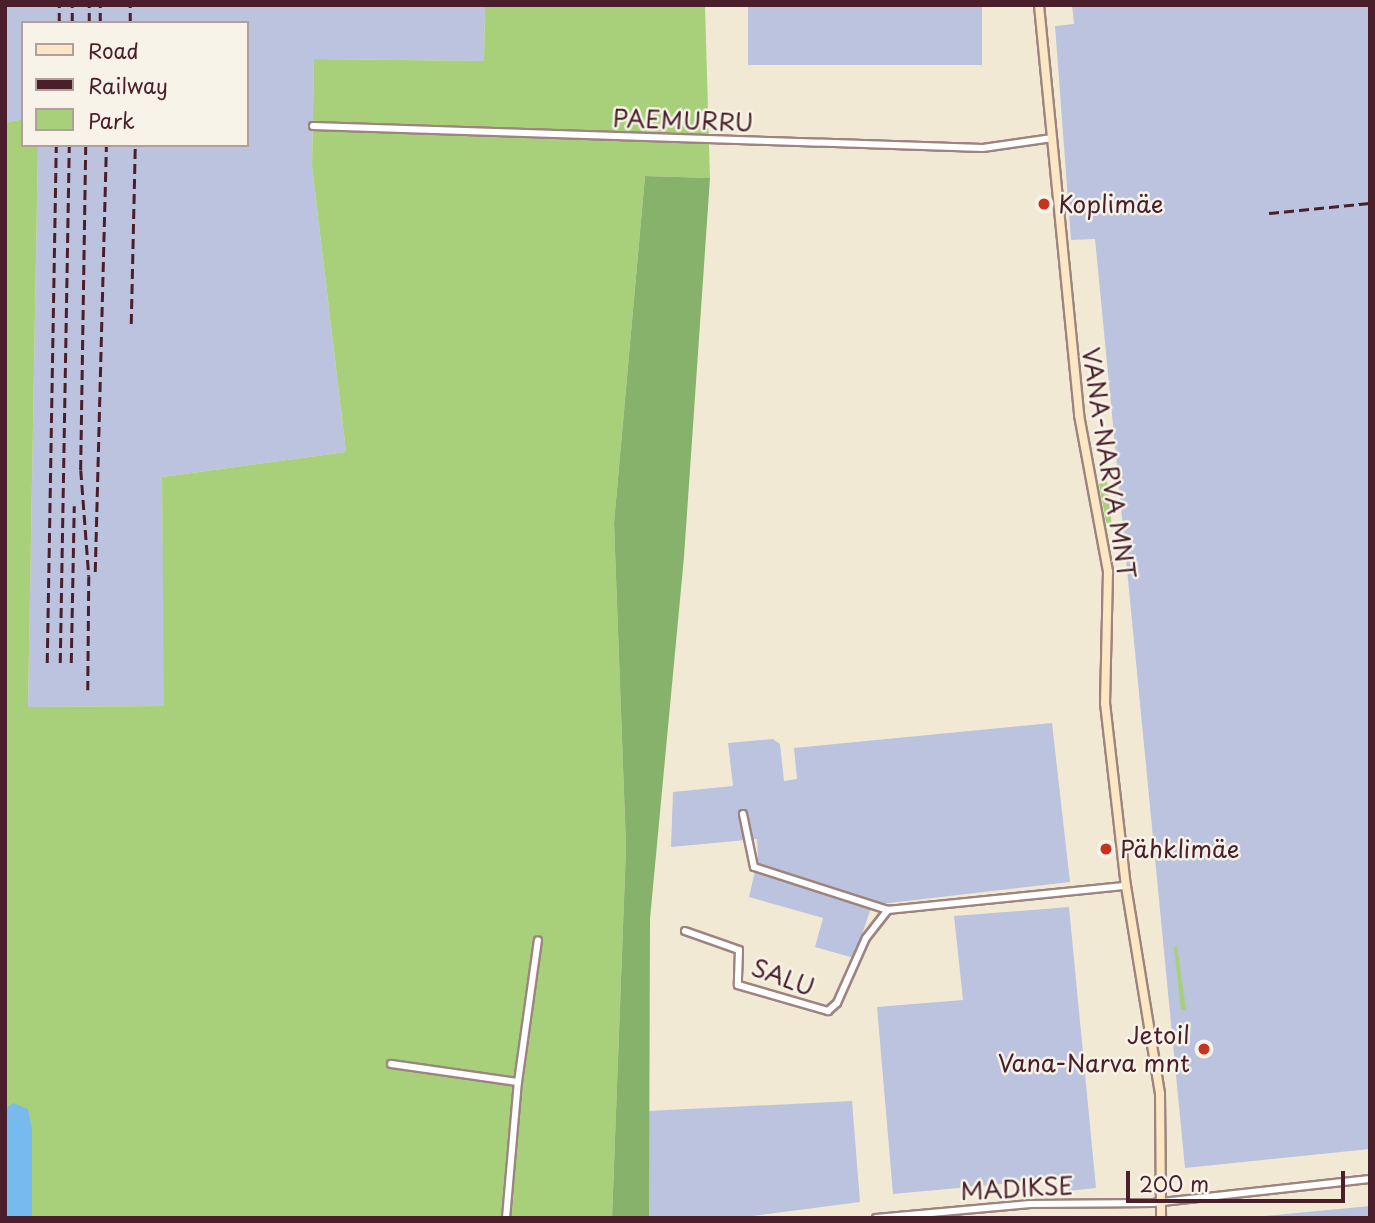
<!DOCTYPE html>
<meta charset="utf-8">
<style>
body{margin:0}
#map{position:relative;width:1375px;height:1223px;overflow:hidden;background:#f2e9d4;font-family:"Playpen Sans",sans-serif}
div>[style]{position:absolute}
.industrial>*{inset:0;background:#bcc3de;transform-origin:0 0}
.green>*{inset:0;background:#a8d07b}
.forest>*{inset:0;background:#86b26b}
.water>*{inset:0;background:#77baed}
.roads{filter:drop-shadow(2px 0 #9e8480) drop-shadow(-2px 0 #9e8480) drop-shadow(0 2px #9e8480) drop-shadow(0 -2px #9e8480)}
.minor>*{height:6px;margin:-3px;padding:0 3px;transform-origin:3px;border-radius:3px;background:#fff}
.secondary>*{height:8px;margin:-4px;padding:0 4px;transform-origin:4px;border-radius:4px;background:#fbe7c3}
.rail>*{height:2.5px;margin-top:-1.25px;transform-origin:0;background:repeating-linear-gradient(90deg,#4a1f2b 0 10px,transparent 0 15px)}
.dots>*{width:19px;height:19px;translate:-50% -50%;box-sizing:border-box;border:4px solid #f7f3e8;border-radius:50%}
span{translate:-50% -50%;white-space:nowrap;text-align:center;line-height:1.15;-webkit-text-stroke:5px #f7f3e8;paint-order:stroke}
.street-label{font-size:24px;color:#4a1f2b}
.poi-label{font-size:24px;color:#4a1f2b}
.left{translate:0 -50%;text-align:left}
.right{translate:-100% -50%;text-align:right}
.frame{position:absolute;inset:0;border:7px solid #4a1f2b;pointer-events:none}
.legend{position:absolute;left:21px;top:21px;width:228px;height:126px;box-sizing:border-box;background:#f7f3e8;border:2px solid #b29e9c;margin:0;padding:9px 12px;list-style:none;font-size:21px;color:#4a1f2b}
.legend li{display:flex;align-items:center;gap:14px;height:35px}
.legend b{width:35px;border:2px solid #b29e9c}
.scale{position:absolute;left:1126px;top:1171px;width:219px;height:32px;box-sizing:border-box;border:4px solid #4a1f2b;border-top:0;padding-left:9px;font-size:21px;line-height:24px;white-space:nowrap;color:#4a1f2b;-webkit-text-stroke:5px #f7f3e8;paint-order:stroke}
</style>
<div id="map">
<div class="industrial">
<i style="clip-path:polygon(5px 5px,485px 5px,484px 61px,314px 59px,312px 166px,346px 452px,162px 477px,165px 706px,28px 707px,38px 145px,247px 145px,247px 23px,23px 23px,23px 119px,5px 123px)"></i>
<i style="left:748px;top:5px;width:234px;height:60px"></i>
<i style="clip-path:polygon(1072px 5px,1370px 5px,1370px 1149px,1185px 1168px,1095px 239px,1071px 240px,1055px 26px,1074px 24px)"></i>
<i style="clip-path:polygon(1052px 723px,1070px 882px,872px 905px,854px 958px,815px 947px,823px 918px,749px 897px,758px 858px,757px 839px,671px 847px,673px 792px,733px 786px,728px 743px,773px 739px,780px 744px,784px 781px,797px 779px,794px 748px)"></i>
<i style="clip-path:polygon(1069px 907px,1096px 1188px,1069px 1191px,1067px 1178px,893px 1194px,877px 1007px,963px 1000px,954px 916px)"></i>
<i style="clip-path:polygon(852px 1101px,860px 1202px,737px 1218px,649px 1218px,647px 1111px)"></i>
<i style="clip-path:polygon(1370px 1206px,1370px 1218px,1243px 1218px)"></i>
</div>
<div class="green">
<i style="clip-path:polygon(485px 5px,705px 5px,710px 178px,645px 176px,614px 523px,626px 847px,612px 1218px,5px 1218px,5px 123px,23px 119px,23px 145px,38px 145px,28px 707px,164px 706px,162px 477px,346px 452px,312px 166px,314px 59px,484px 61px)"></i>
<i style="clip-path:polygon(1107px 480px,1112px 527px,1106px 522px,1099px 484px)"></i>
<i style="clip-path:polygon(1177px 945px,1186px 1010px,1181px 1010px,1174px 948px)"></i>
</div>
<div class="forest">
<i style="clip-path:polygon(645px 176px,710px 178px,684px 557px,650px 919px,649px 1218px,612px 1218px,626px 847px,614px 523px)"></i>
</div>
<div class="water">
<i style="clip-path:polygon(13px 1103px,28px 1109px,32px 1129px,32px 1218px,5px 1218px,5px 1109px)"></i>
</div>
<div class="roads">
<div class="minor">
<i style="left:313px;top:126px;width:670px;rotate:1.88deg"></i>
<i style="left:983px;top:148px;width:70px;rotate:-8.2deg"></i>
<i style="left:743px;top:814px;width:54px;rotate:78.3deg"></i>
<i style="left:754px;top:867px;width:141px;rotate:17.8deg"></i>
<i style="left:888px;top:910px;width:239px;rotate:-5.8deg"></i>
<i style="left:685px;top:931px;width:57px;rotate:19.4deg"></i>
<i style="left:739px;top:950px;width:35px;rotate:92deg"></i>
<i style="left:738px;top:985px;width:94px;rotate:16.1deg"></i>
<i style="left:828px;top:1011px;width:12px;rotate:-42deg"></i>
<i style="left:837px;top:1003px;width:71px;rotate:-66deg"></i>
<i style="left:866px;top:938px;width:36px;rotate:-52deg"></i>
<i style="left:391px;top:1064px;width:128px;rotate:8.1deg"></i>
<i style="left:506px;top:1218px;width:137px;rotate:-85deg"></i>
<i style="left:518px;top:1082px;width:143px;rotate:-82deg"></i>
<i style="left:876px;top:1218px;width:155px;rotate:-5.2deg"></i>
<i style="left:1030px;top:1204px;width:123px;rotate:-0.5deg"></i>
<i style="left:1153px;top:1203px;width:218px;rotate:-6.3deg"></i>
</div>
<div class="secondary">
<i style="left:1039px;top:5px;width:412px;rotate:84.4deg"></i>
<i style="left:1079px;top:415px;width:160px;rotate:79.5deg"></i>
<i style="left:1108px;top:572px;width:131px;rotate:91.3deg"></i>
<i style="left:1105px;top:703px;width:184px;rotate:83.5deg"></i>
<i style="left:1126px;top:886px;width:211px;rotate:80.7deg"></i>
<i style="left:1160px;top:1094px;width:124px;rotate:89.5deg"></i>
</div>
</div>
<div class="rail">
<i style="left:59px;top:23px;width:18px;rotate:-90deg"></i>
<i style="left:72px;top:23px;width:18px;rotate:-90deg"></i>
<i style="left:89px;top:23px;width:18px;rotate:-90deg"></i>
<i style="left:100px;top:23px;width:18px;rotate:-90deg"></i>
<i style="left:130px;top:23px;width:18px;rotate:-90deg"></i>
<i style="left:86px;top:145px;width:325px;rotate:90.9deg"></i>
<i style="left:81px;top:470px;width:106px;rotate:85.7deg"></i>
<i style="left:89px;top:576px;width:114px;rotate:90.5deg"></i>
<i style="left:1269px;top:213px;width:101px;rotate:-5.7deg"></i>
<i style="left:131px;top:324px;width:179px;rotate:-88.7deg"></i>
<i style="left:95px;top:572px;width:427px;rotate:-88.5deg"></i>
<i style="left:47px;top:663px;width:518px;rotate:-89deg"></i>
<i style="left:60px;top:663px;width:518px;rotate:-89deg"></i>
<i style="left:71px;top:663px;width:157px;rotate:-88.9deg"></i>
</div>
<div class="dots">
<i style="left:1044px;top:204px;background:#c8321e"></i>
<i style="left:1106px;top:849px;background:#c8321e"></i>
<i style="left:1204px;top:1049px;background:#c8321e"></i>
</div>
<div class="street-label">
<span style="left:683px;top:120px;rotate:2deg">PAEMURRU</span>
<span style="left:1109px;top:463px;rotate:81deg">VANA-NARVA MNT</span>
<span style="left:783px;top:977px;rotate:20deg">SALU</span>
<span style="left:1017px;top:1188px;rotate:-3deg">MADIKSE</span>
</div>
<div class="poi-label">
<span class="left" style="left:1058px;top:204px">Koplimäe</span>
<span class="left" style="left:1120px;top:849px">Pähklimäe</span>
<span class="right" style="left:1190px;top:1049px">Jetoil<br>Vana-Narva mnt</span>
</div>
<div class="frame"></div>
<ul class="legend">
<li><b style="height:9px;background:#fbe7c3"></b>Road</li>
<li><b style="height:9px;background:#4a1f2b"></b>Railway</li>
<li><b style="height:19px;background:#a8d07b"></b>Park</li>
</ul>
<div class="scale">200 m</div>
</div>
